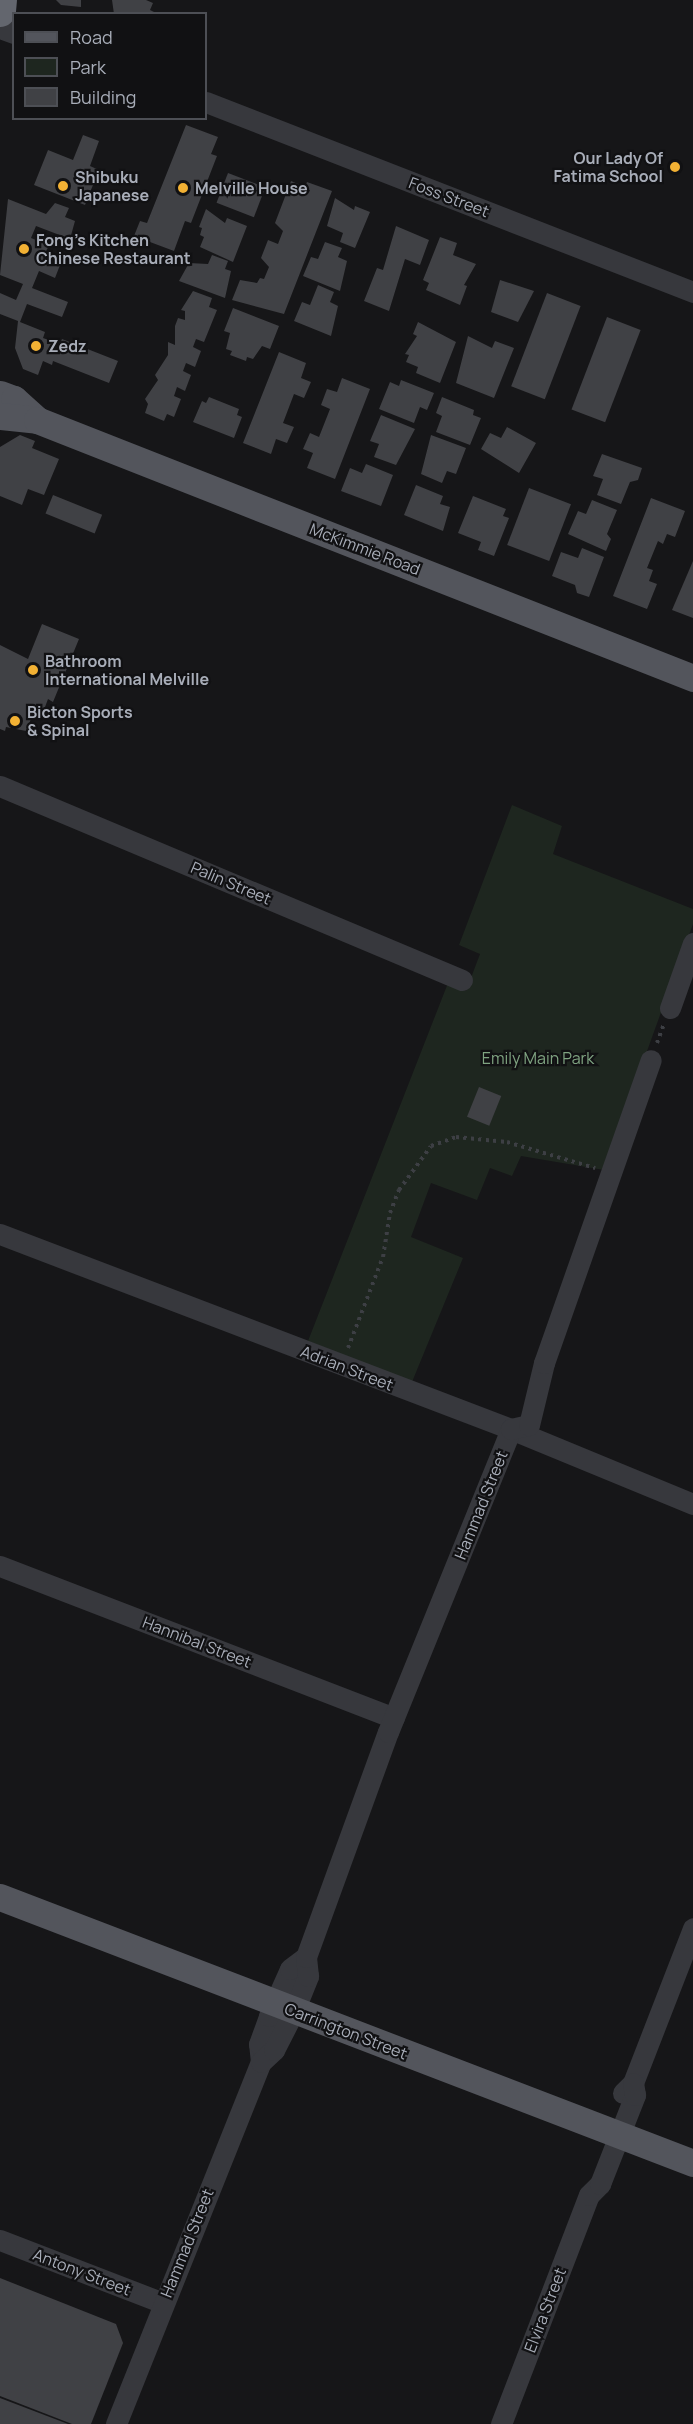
<!DOCTYPE html>
<style>
body{margin:0}
#map{position:relative;width:693px;height:2424px;overflow:hidden;background:#161618;font-family:Manrope,sans-serif}
div>[style]{position:absolute}
.green>*{inset:0;background:#1e261f}
.building>*{inset:0;background:#404145;transform-origin:0 0}
.path>*{height:4px;margin-top:-2px;transform-origin:0;background:repeating-linear-gradient(90deg,#3d3f44 0 3px,transparent 0 7.5px)}
.minor>*{height:21px;margin:-10.5px;padding:0 10.5px;transform-origin:10.5px;border-radius:10.5px;background:#37383d}
.major>*{height:27px;margin:-13.5px;padding:0 13.5px;transform-origin:13.5px;border-radius:13.5px;background:#53555c}
.highway>*{height:32px;margin:-16px;padding:0 16px;transform-origin:16px;border-radius:16px;background:#63666e}
.dots>*{width:16px;height:16px;translate:-50% -50%;box-sizing:border-box;border:3px solid #111113;border-radius:50%}
span{translate:-50% -50%;white-space:nowrap;text-align:center;line-height:1.15;-webkit-text-stroke:4.5px #111113;paint-order:stroke}
.poi-label{font-size:16px;color:#a8adb8;font-weight:700}
.right{translate:-100% -50%;text-align:right}
.left{translate:0 -50%;text-align:left}
.street-label{font-size:16px;color:#a8adb8}
.park-label{font-size:16px;color:#7fa381}
.legend{position:absolute;left:12px;top:12px;width:195px;height:108px;box-sizing:border-box;background:#111113;border:2px solid #4d4f55;margin:0;padding:8px 10px;list-style:none;font-size:18px;color:#a8adb8}
.legend li{display:flex;align-items:center;gap:12px;height:30px}
.legend b{width:30px;border:2px solid #4d4f55}
</style>
<div id="map">
<div class="green">
<i style="clip-path:polygon(512px 805px,562px 826px,553px 854px,693px 909px,693px 924px,604px 1170px,521px 1156px,512px 1176px,490px 1168px,477px 1200px,431px 1183px,411px 1237px,463px 1258px,412px 1382px,308px 1341px,448px 983px,466px 991px,480px 954px,459px 945px)"></i>
</div>
<div class="building">
<i style="clip-path:polygon(56px 0,81px 0,81px 7px,61px 5px)"></i>
<i style="clip-path:polygon(112px 0,146px 0,153px 3px,150px 10px,158px 14px,114px 14px)"></i>
<i style="clip-path:polygon(186px 125px,218px 137px,211px 154px,217px 156px,191px 223px,185px 221px,174px 251px,134px 236px,140px 221px,147px 223px)"></i>
<i style="clip-path:polygon(83px 135px,99px 141px,90px 166px,99px 170px,85px 205px,34px 185px,48px 150px,73px 160px)"></i>
<i style="left:228px;top:173px;width:40px;height:32px;rotate:21deg"></i>
<i style="clip-path:polygon(291px 181px,305px 187px,307px 182px,332px 191px,284px 314px,232px 300px,240px 280px,257px 283px,260px 278px,264px 279px,269px 267px,261px 258px,268px 240px,278px 244px,283px 231px,275px 223px)"></i>
<i style="clip-path:polygon(335px 198px,354px 210px,355px 206px,370px 212px,355px 248px,340px 242px,343px 233px,327px 226px)"></i>
<i style="clip-path:polygon(8px 199px,46px 214px,55px 203px,69px 208px,65px 217px,75px 221px,70px 239px,36px 226px,31px 238px,49px 245px,45px 254px,62px 260px,55px 278px,39px 271px,32px 288px,68px 302px,62px 317px,27px 304px,20px 322px,45px 332px,43px 338px,57px 343px,54px 351px,57px 352px,62px 339px,118px 361px,109px 383px,53px 361px,52px 365px,43px 361px,38px 375px,23px 369px,15px 348px,18px 321px,0 314px,0 293px,16px 300px,23px 284px,0 275px)"></i>
<i style="clip-path:polygon(206px 209px,225px 223px,227px 218px,247px 226px,233px 262px,200px 247px,204px 237px,200px 235px,202px 228px,199px 227px)"></i>
<i style="clip-path:polygon(396px 226px,429px 240px,420px 265px,405px 259px,389px 311px,364px 301px,377px 268px,383px 270px)"></i>
<i style="clip-path:polygon(440px 237px,457px 243px,453px 255px,476px 264px,464px 285px,467px 286px,460px 305px,426px 290px,429px 283px,423px 280px)"></i>
<i style="clip-path:polygon(325px 242px,342px 248px,338px 257px,347px 261px,340px 291px,303px 276px,311px 257px,318px 259px)"></i>
<i style="clip-path:polygon(212px 255px,228px 261px,225px 269px,231px 271px,225px 298px,179px 281px,189px 263px,208px 264px)"></i>
<i style="clip-path:polygon(500px 280px,534px 291px,518px 322px,491px 312px)"></i>
<i style="clip-path:polygon(318px 285px,334px 292px,330px 302px,338px 306px,331px 336px,294px 321px,302px 302px,310px 305px)"></i>
<i style="clip-path:polygon(193px 291px,212px 298px,209px 307px,217px 310px,204px 342px,196px 339px,193px 347px,201px 351px,195px 367px,186px 363px,183px 371px,191px 375px,185px 391px,177px 387px,174px 396px,181px 399px,174px 417px,167px 414px,164px 421px,145px 413px,148px 404px,145px 399px,158px 380px,155px 375px,168px 355px,168px 342px,175px 345px,175px 326px,178px 318px,185px 320px,185px 311px,181px 310px)"></i>
<i style="left:547px;top:293px;width:36px;height:100px;rotate:21deg"></i>
<i style="clip-path:polygon(233px 308px,279px 326px,270px 349px,262px 346px,253px 359px,247px 357px,246px 361px,230px 355px,232px 351px,226px 349px,230px 333px,224px 331px)"></i>
<i style="left:607px;top:317px;width:36px;height:99px;rotate:21deg"></i>
<i style="clip-path:polygon(418px 322px,456px 342px,440px 383px,416px 373px,418px 367px,406px 362px,409px 355px,405px 354px,417px 336px,413px 334px)"></i>
<i style="clip-path:polygon(468px 336px,492px 348px,495px 341px,514px 348px,494px 398px,456px 383px)"></i>
<i style="clip-path:polygon(279px 352px,306px 363px,301px 378px,311px 382px,304px 398px,294px 394px,283px 423px,294px 427px,287px 443px,276px 439px,271px 454px,243px 443px)"></i>
<i style="clip-path:polygon(342px 378px,370px 389px,335px 479px,307px 468px,313px 453px,303px 449px,310px 433px,319px 437px,330px 409px,321px 405px,327px 389px,337px 392px)"></i>
<i style="clip-path:polygon(401px 380px,434px 393px,427px 410px,420px 407px,414px 423px,379px 409px,390px 382px,399px 386px)"></i>
<i style="clip-path:polygon(209px 397px,239px 409px,237px 415px,242px 417px,234px 438px,193px 422px,202px 401px,206px 403px)"></i>
<i style="clip-path:polygon(442px 397px,474px 410px,473px 415px,481px 418px,470px 445px,436px 432px,442px 416px,436px 413px)"></i>
<i style="clip-path:polygon(381px 415px,415px 429px,396px 465px,374px 457px,379px 444px,370px 441px)"></i>
<i style="clip-path:polygon(507px 427px,536px 443px,519px 473px,481px 449px,490px 433px,501px 438px)"></i>
<i style="clip-path:polygon(20px 435px,35px 441px,32px 448px,59px 459px,44px 495px,28px 489px,22px 505px,0 496px,0 447px)"></i>
<i style="clip-path:polygon(431px 435px,466px 448px,456px 474px,447px 471px,442px 483px,421px 474px)"></i>
<i style="clip-path:polygon(602px 454px,642px 468px,638px 480px,630px 482px,621px 504px,597px 495px,603px 479px,593px 476px)"></i>
<i style="clip-path:polygon(366px 464px,393px 475px,381px 506px,341px 491px,350px 468px,362px 473px)"></i>
<i style="clip-path:polygon(416px 485px,443px 496px,440px 504px,450px 507px,443px 531px,404px 515px)"></i>
<i style="left:529px;top:488px;width:45px;height:61px;rotate:21deg"></i>
<i style="left:53px;top:495px;width:53px;height:20px;rotate:22deg"></i>
<i style="clip-path:polygon(473px 496px,506px 509px,503px 516px,509px 518px,494px 556px,478px 550px,481px 542px,458px 533px)"></i>
<i style="clip-path:polygon(651px 498px,685px 511px,675px 537px,667px 534px,663px 544px,658px 541px,647px 568px,653px 570px,649px 581px,657px 584px,647px 609px,613px 596px)"></i>
<i style="clip-path:polygon(592px 500px,617px 510px,607px 534px,611px 539px,606px 551px,568px 534px,578px 511px,586px 514px)"></i>
<i style="clip-path:polygon(582px 548px,604px 557px,589px 597px,577px 593px,575px 585px,552px 576px,561px 552px,578px 558px)"></i>
<i style="clip-path:polygon(693px 561px,693px 618px,672px 610px)"></i>
<i style="clip-path:polygon(42px 624px,79px 639px,53px 702px,48px 699px,41px 718px,33px 714px,26px 731px,6px 727px,5px 731px,0 729px,0 645px,28px 659px)"></i>
<i style="left:479px;top:1087px;width:24px;height:32px;rotate:22deg"></i>
<i style="clip-path:polygon(0 2278px,116px 2324px,123px 2343px,91px 2424px,72px 2424px,0 2396px)"></i>
<i style="clip-path:polygon(0 2398px,68px 2424px,0 2424px)"></i>
</div>
<div class="path">
<i style="left:657px;top:1043px;width:20px;rotate:-70deg"></i>
<i style="left:348px;top:1348px;width:97px;rotate:-69deg"></i>
<i style="left:383px;top:1257px;width:45px;rotate:-81deg"></i>
<i style="left:390px;top:1213px;width:25px;rotate:-69deg"></i>
<i style="left:399px;top:1190px;width:54px;rotate:-54deg"></i>
<i style="left:431px;top:1146px;width:27px;rotate:-20deg"></i>
<i style="left:456px;top:1137px;width:51px;rotate:5.6deg"></i>
<i style="left:507px;top:1142px;width:92px;rotate:16.5deg"></i>
</div>
<div class="minor">
<i style="left:0;top:28px;width:15px;rotate:20deg"></i>
<i style="left:206px;top:102px;width:523px;rotate:21.31deg"></i>
<i style="left:0;top:786px;width:501px;rotate:22.78deg"></i>
<i style="left:670px;top:1008px;width:69px;rotate:-70.5deg"></i>
<i style="left:0;top:1234px;width:547px;rotate:20.89deg"></i>
<i style="left:511px;top:1429px;width:197px;rotate:22.4deg"></i>
<i style="left:0;top:1566px;width:422px;rotate:21.1deg"></i>
<i style="left:261px;top:2062px;width:18px;rotate:-96deg"></i>
<i style="left:259px;top:2044px;width:30px;rotate:-70deg"></i>
<i style="left:269px;top:2016px;width:51px;rotate:-65.9deg"></i>
<i style="left:290px;top:1969px;width:20px;rotate:-37deg"></i>
<i style="left:623px;top:2093px;width:14px;rotate:-45deg"></i>
<i style="left:633px;top:2083px;width:166px;rotate:-68.8deg"></i>
<i style="left:0;top:2240px;width:175px;rotate:21.1deg"></i>
<i style="left:116px;top:2424px;width:390px;rotate:-68.2deg"></i>
<i style="left:261px;top:2062px;width:18px;rotate:-43deg"></i>
<i style="left:274px;top:2050px;width:44px;rotate:-62.9deg"></i>
<i style="left:294px;top:2011px;width:38px;rotate:-68deg"></i>
<i style="left:308px;top:1976px;width:19px;rotate:-96deg"></i>
<i style="left:306px;top:1957px;width:239px;rotate:-70deg"></i>
<i style="left:388px;top:1732px;width:327px;rotate:-67.9deg"></i>
<i style="left:511px;top:1429px;width:18px;rotate:-13deg"></i>
<i style="left:529px;top:1425px;width:64px;rotate:-76.4deg"></i>
<i style="left:544px;top:1363px;width:321px;rotate:-70.6deg"></i>
<i style="left:501px;top:2424px;width:245px;rotate:-69deg"></i>
<i style="left:589px;top:2195px;width:16px;rotate:-45deg"></i>
<i style="left:600px;top:2184px;width:96px;rotate:-68.5deg"></i>
<i style="left:635px;top:2095px;width:12px;rotate:-99deg"></i>
</div>
<div class="major">
<i style="left:0;top:394px;width:15px;rotate:20deg"></i>
<i style="left:14px;top:399px;width:31px;rotate:42deg"></i>
<i style="left:0;top:416px;width:37px;rotate:6deg"></i>
<i style="left:37px;top:420px;width:705px;rotate:21.47deg"></i>
<i style="left:0;top:1897px;width:742px;rotate:21deg"></i>
</div>
<div class="highway">
<i style="left:0;top:11px;width:11px;rotate:-85deg"></i>
</div>
<div class="dots">
<i style="left:675px;top:167px;background:#f2b134"></i>
<i style="left:63px;top:186px;background:#f2b134"></i>
<i style="left:183px;top:188px;background:#f2b134"></i>
<i style="left:24px;top:249px;background:#f2b134"></i>
<i style="left:36px;top:346px;background:#f2b134"></i>
<i style="left:33px;top:670px;background:#f2b134"></i>
<i style="left:15px;top:721px;background:#f2b134"></i>
</div>
<div class="poi-label">
<span class="right" style="left:663px;top:167px">Our Lady Of<br>Fatima School</span>
<span class="left" style="left:75px;top:186px">Shibuku<br>Japanese</span>
<span class="left" style="left:195px;top:188px">Melville House</span>
<span class="left" style="left:36px;top:249px">Fong's Kitchen<br>Chinese Restaurant</span>
<span class="left" style="left:48px;top:346px">Zedz</span>
<span class="left" style="left:45px;top:670px">Bathroom<br>International Melville</span>
<span class="left" style="left:27px;top:721px">Bicton Sports<br>&amp; Spinal</span>
</div>
<div class="street-label">
<span style="left:449px;top:197px;rotate:21deg">Foss Street</span>
<span style="left:365px;top:549px;rotate:21deg">McKimmie Road</span>
<span style="left:231px;top:883px;rotate:23deg">Palin Street</span>
<span style="left:347px;top:1368px;rotate:21deg">Adrian Street</span>
<span style="left:481px;top:1505px;rotate:-68deg">Hammad Street</span>
<span style="left:197px;top:1642px;rotate:21deg">Hannibal Street</span>
<span style="left:346px;top:2031px;rotate:21deg">Carrington Street</span>
<span style="left:187px;top:2243px;rotate:-68deg">Hammad Street</span>
<span style="left:82px;top:2272px;rotate:21deg">Antony Street</span>
<span style="left:545px;top:2310px;rotate:-69deg">Elvira Street</span>
</div>
<div class="park-label">
<span style="left:538px;top:1058px">Emily Main Park</span>
</div>
<ul class="legend">
<li><b style="height:8px;background:#53555c"></b>Road</li>
<li><b style="height:16px;background:#1e261f"></b>Park</li>
<li><b style="height:16px;background:#404145"></b>Building</li>
</ul>
</div>
